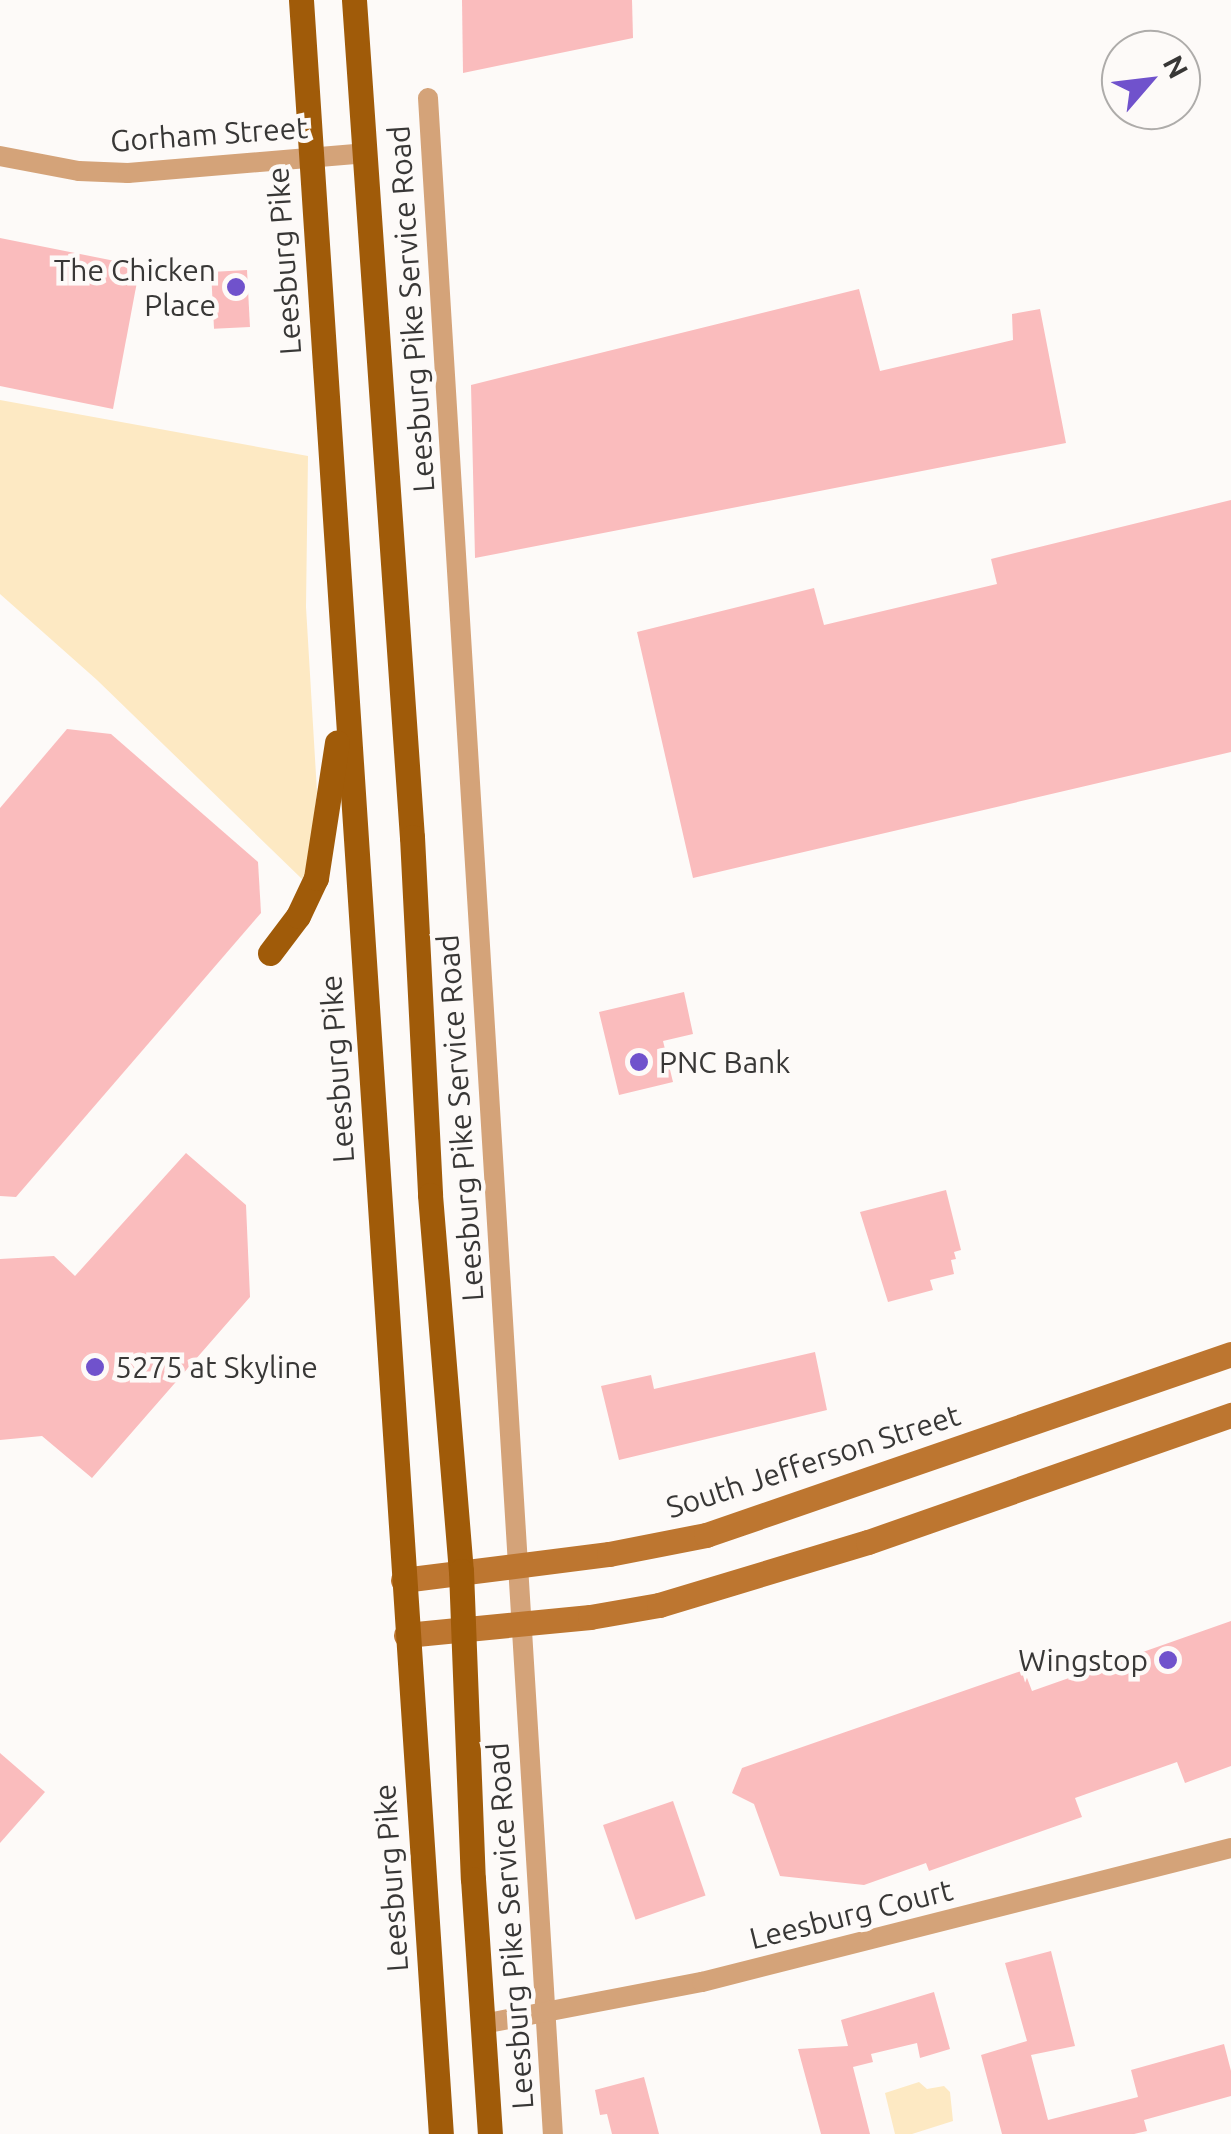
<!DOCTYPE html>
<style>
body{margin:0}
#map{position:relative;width:1231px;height:2134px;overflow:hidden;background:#fdfaf8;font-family:Ubuntu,sans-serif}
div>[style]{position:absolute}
.green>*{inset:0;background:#fde9c3}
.building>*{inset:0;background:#fabcbd;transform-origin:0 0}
.street>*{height:20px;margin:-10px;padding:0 10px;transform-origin:10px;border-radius:10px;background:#d4a379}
.secondary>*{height:25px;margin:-12.5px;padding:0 12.5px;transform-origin:12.5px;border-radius:12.5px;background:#bd7630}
.primary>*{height:25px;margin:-12.5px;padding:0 12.5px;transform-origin:12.5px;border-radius:12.5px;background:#a05b09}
.dots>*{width:28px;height:28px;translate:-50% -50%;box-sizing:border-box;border:5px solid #fdfaf8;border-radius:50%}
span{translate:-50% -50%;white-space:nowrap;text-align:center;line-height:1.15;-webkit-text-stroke:9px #fdfaf8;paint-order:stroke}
.street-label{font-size:30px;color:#383736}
.poi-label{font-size:30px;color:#383736}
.right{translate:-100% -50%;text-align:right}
.left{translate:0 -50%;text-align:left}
.north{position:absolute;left:1101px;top:30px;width:100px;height:100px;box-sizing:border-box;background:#fdfaf8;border:2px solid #aeacaa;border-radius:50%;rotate:62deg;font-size:28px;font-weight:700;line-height:40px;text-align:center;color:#383736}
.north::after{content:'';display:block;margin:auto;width:35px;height:45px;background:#7052cc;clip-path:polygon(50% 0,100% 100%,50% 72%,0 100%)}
</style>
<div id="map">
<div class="green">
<i style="clip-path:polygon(0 400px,308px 456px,306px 607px,317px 792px,308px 867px,302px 879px,97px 680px,0 594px)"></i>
<i style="clip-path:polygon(919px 2082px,927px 2089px,944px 2086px,950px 2092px,953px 2121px,912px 2134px,895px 2134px,885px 2093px)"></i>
</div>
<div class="building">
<i style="clip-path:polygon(462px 0,632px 0,633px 38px,463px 73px)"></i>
<i style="clip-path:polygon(0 238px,140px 266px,113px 409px,0 386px)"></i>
<i style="left:247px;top:270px;width:57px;height:36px;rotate:87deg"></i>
<i style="clip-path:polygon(859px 289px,880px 371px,1013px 340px,1012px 314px,1040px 309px,1066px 443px,475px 558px,471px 385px)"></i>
<i style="clip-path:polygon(1231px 500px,1231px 752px,693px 878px,637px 632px,814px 588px,824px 625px,997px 584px,991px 559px)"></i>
<i style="clip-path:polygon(67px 729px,111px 734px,258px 862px,261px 913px,16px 1197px,0 1196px,0 808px)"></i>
<i style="clip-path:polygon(684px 992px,693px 1034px,663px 1041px,673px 1082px,619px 1095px,599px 1012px)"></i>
<i style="clip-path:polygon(186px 1153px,246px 1205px,250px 1297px,92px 1478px,42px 1436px,0 1440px,0 1259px,54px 1256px,75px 1276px)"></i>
<i style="clip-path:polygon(946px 1190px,961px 1250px,954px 1252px,956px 1259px,951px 1260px,954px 1274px,930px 1280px,933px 1290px,888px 1302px,860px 1212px)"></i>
<i style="clip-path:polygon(815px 1352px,827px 1410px,619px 1460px,601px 1386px,651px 1375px,654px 1389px)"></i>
<i style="clip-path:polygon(1231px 1621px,1231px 1766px,1185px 1783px,1177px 1762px,1075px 1798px,1082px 1817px,929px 1871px,926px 1863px,864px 1885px,780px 1876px,754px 1804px,732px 1793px,742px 1768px,1024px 1670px,1032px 1691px)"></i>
<i style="clip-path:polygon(0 1753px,45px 1792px,0 1843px)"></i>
<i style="left:673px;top:1801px;width:100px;height:74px;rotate:71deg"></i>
<i style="clip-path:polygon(1051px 1951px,1075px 2046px,1031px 2055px,1048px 2120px,1138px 2097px,1131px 2070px,1224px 2044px,1231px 2071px,1231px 2096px,1144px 2120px,1147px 2131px,1134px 2134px,1002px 2134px,981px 2055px,1027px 2041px,1005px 1963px)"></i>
<i style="clip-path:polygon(934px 1992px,950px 2049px,920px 2058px,917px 2043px,871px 2054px,873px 2062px,853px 2067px,870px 2134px,821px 2134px,798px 2049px,848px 2046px,841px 2020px)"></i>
<i style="clip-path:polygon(644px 2077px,659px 2134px,612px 2134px,607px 2114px,600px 2115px,595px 2090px)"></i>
</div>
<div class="street">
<i style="left:428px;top:98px;width:2040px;rotate:86.49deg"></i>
<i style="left:0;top:156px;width:80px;rotate:10.8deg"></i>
<i style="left:79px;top:171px;width:49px;rotate:2.3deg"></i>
<i style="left:128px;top:173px;width:237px;rotate:-4.8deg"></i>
<i style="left:483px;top:2024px;width:223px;rotate:-10.9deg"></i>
<i style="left:702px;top:1982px;width:546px;rotate:-14.21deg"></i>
</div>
<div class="secondary">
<i style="left:403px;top:1580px;width:208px;rotate:-7.2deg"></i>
<i style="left:609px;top:1554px;width:99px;rotate:-11.1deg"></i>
<i style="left:706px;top:1535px;width:555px;rotate:-19.02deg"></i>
<i style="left:406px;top:1635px;width:185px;rotate:-5.6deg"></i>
<i style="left:590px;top:1617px;width:70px;rotate:-9.9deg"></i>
<i style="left:659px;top:1605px;width:218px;rotate:-16.8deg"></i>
<i style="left:868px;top:1542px;width:385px;rotate:-19.3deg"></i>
</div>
<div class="primary">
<i style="left:301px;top:0;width:2139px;rotate:86.25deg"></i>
<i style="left:354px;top:0;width:839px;rotate:86.04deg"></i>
<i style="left:412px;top:837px;width:358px;rotate:87.1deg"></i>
<i style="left:430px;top:1195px;width:377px;rotate:85.3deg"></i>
<i style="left:461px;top:1571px;width:308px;rotate:87.8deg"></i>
<i style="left:473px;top:1879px;width:256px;rotate:86.2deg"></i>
<i style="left:270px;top:953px;width:46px;rotate:-52.9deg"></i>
<i style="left:298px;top:916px;width:42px;rotate:-64.7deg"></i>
<i style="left:316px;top:878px;width:137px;rotate:-81.2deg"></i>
</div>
<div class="dots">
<i style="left:236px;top:287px;background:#7052cc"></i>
<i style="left:639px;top:1062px;background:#7052cc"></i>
<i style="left:95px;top:1367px;background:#7052cc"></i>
<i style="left:1168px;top:1660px;background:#7052cc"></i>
</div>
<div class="street-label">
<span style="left:209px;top:134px;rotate:-4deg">Gorham Street</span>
<span style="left:284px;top:261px;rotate:-94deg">Leesburg Pike</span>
<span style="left:411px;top:309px;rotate:-94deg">Leesburg Pike Service Road</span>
<span style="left:337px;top:1069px;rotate:-94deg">Leesburg Pike</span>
<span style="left:460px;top:1118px;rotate:-94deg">Leesburg Pike Service Road</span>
<span style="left:813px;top:1461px;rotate:-18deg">South Jefferson Street</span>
<span style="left:391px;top:1878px;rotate:-94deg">Leesburg Pike</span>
<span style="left:851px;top:1914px;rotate:-14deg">Leesburg Court</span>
<span style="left:510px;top:1926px;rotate:-94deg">Leesburg Pike Service Road</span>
</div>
<div class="poi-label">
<span class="right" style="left:216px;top:287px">The Chicken<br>Place</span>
<span class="left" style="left:659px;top:1062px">PNC Bank</span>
<span class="left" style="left:115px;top:1367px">5275 at Skyline</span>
<span class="right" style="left:1148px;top:1660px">Wingstop</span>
</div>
<div class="north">N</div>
</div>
